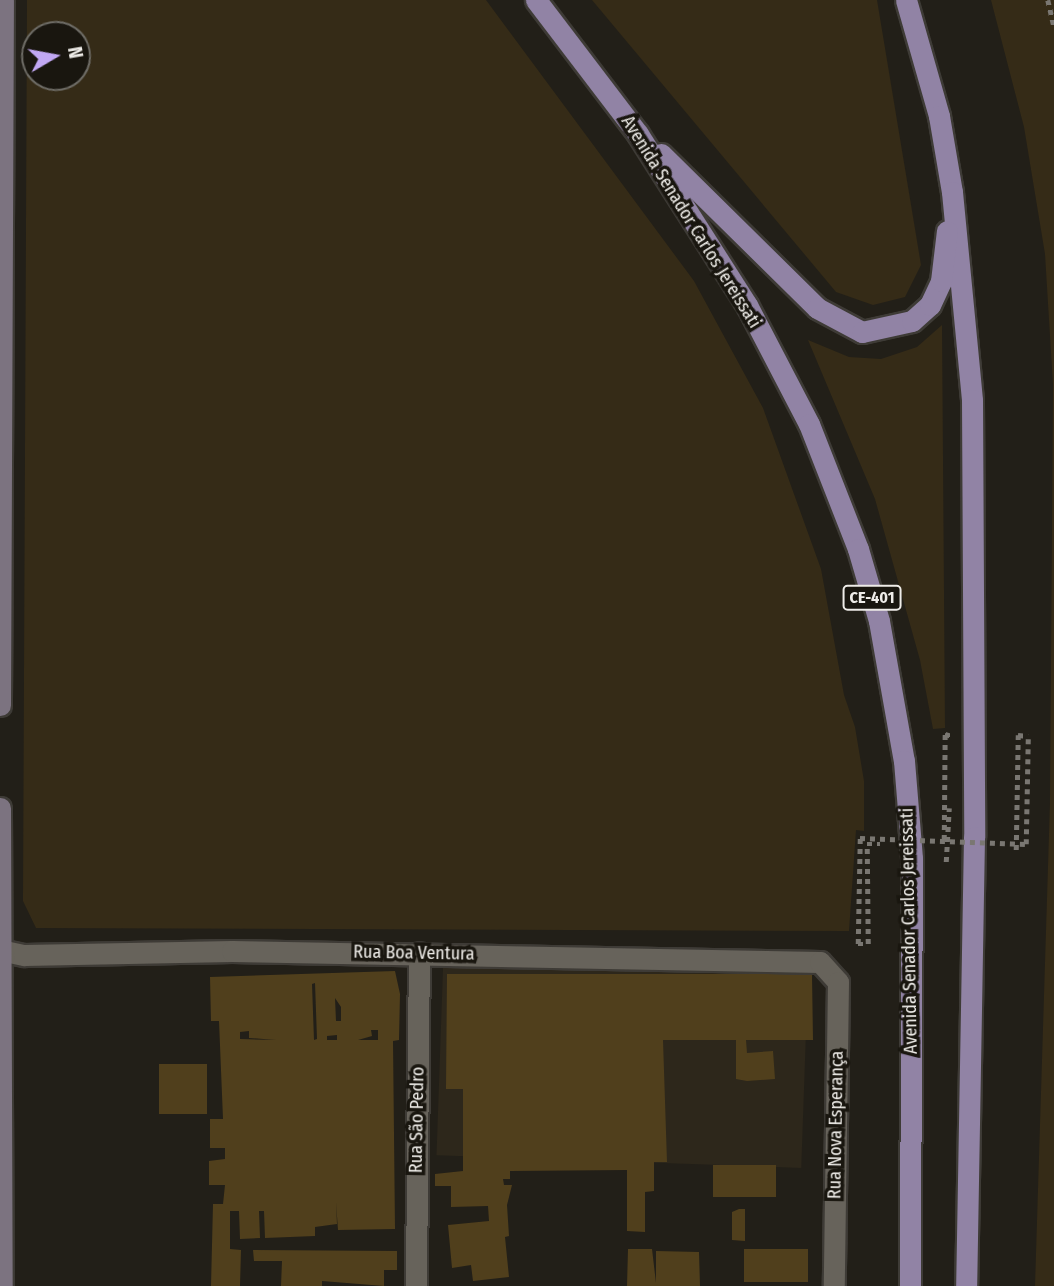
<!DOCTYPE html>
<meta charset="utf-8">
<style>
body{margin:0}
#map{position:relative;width:1054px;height:1286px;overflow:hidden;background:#221f18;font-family:"Fira Sans Condensed",sans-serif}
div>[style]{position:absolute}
.built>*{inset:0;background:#2d271b;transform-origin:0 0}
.green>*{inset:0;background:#352b17}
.building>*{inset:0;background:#503f1c;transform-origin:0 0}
.path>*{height:4.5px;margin-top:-2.25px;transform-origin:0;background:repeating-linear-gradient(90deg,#7a7772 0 5px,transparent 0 10px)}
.roads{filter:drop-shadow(2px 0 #3e3b36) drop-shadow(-2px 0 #3e3b36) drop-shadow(0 2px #3e3b36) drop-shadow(0 -2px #3e3b36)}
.minor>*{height:21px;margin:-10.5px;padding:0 10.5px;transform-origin:10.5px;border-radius:10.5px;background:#67635b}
.secondary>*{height:21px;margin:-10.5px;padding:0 10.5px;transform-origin:10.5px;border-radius:10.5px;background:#7c7380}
.primary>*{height:21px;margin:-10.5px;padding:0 10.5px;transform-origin:10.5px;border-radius:10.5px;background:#9183a5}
.path-bridge>*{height:4.5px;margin-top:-2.25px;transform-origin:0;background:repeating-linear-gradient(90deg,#7a7772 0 5px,transparent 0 10px)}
span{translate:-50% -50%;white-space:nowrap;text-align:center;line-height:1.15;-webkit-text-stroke:7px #19160f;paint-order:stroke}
.shield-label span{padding:2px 5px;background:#19160f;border:2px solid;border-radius:5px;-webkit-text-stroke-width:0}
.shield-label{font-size:16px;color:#eeece8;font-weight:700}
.street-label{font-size:18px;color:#eeece8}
.north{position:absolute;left:21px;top:21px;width:70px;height:70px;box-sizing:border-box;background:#19160f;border:2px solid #6e6c66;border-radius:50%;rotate:80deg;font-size:19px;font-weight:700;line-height:28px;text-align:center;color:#eeece8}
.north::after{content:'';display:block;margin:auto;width:24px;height:32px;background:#c1a8f3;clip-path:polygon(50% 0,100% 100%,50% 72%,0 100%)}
</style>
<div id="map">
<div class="built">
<i style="left:808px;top:975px;width:193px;height:365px;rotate:92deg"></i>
</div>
<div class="green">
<i style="clip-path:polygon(evenodd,27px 0,486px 0,694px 281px,763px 408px,821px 569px,844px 695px,855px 727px,864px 781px,864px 831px,856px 830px,849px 931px,36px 928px,23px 901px,27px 0,35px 35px,77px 35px,77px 77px,35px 77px,35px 35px)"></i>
<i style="clip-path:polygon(592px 0,877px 0,921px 265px,905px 297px,873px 305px,836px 292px)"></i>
<i style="clip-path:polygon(991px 0,1054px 0,1054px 1286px,1035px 1286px,1050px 802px,1053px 385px,1045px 254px,1024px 127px)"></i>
<i style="clip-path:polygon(942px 325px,945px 728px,933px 729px,920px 660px,875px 499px,808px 340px,849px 357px,881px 359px,917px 347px)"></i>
</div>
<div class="building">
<i style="clip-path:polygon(evenodd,395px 971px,400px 994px,399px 1040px,393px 1041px,395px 1229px,338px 1230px,336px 1202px,337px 1224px,315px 1227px,315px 1236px,265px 1238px,264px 1211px,259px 1211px,260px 1238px,240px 1239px,239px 1211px,230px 1211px,230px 1249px,241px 1250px,240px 1286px,211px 1286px,213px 1204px,223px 1204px,225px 1185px,209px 1185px,209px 1161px,225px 1159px,225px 1148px,210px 1148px,210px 1119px,223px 1119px,219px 1021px,225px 1021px,211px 1021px,210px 977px,395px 971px,315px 983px,317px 1039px,314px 1040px,312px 984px,315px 983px,395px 971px,335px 998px,341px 1007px,341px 1021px,336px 1021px,335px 998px,395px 971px,371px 1030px,378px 1030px,378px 1040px,358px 1040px,372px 1036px,371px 1030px,395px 971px,249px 1031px,249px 1038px,276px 1040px,240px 1039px,240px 1032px,249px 1031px,395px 971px,337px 1035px,337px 1040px,327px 1040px,327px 1036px,337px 1035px)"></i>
<i style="clip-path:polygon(447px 974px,812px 974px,813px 1040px,746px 1040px,747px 1053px,773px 1051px,775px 1079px,747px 1081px,736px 1079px,736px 1040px,663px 1040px,667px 1162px,654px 1162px,654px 1191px,645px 1192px,645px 1232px,627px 1231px,627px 1170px,510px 1171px,510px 1179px,503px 1179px,504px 1185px,512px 1185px,507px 1205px,509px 1236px,505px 1237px,509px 1277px,473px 1281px,471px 1265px,452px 1268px,448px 1225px,489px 1221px,488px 1206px,451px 1207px,451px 1186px,435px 1186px,435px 1174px,463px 1171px,463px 1089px,446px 1089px)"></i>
<i style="left:159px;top:1064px;width:48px;height:50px"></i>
<i style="left:776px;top:1165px;width:32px;height:63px;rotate:90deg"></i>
<i style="clip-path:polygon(739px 1209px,745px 1209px,745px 1241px,732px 1240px,732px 1212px)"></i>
<i style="clip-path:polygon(628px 1249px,652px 1249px,656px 1283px,656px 1251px,699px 1252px,700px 1286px,627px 1286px)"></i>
<i style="left:744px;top:1249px;width:64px;height:33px"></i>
<i style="clip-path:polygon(253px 1250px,397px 1251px,397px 1270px,384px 1270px,384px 1286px,322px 1281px,322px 1286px,281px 1286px,282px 1261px,254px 1261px)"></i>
</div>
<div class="path">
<i style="left:1048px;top:0;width:28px;rotate:77deg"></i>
<i style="left:944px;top:840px;width:106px;rotate:-89.5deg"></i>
<i style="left:945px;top:734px;width:7px;rotate:16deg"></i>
<i style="left:1016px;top:850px;width:115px;rotate:-89deg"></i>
<i style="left:1018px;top:735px;width:10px;rotate:6deg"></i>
<i style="left:946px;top:862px;width:54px;rotate:-86.8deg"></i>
<i style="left:858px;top:944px;width:10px"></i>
<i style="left:868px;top:944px;width:100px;rotate:-90.6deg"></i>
<i style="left:867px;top:844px;width:13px"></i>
</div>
<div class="roads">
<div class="minor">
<i style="left:0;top:950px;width:25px;rotate:12deg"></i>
<i style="left:24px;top:955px;width:208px;rotate:-1.1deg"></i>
<i style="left:232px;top:951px;width:588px;rotate:1.07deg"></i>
<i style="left:820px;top:962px;width:27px;rotate:48deg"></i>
<i style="left:838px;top:982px;width:304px;rotate:90.8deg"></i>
<i style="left:416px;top:1286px;width:333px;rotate:-89.5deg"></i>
</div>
<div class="secondary">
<i style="left:0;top:705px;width:705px;rotate:-89.76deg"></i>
<i style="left:0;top:808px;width:478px;rotate:89.8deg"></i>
</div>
<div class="primary">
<i style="left:536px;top:0;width:168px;rotate:52.7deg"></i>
<i style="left:638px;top:134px;width:203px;rotate:57.5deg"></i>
<i style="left:747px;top:305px;width:134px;rotate:62.5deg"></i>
<i style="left:809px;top:424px;width:134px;rotate:68.6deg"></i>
<i style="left:858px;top:549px;width:75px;rotate:73.7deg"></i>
<i style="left:879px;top:621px;width:142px;rotate:79.9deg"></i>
<i style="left:904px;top:761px;width:98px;rotate:85.3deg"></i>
<i style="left:912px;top:859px;width:427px;rotate:90.3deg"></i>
<i style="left:906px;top:0;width:121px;rotate:74.1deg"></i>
<i style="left:939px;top:116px;width:77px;rotate:80.3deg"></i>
<i style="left:952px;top:192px;width:209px;rotate:84.5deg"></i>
<i style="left:972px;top:400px;width:437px;rotate:89.7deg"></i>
<i style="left:974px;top:837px;width:449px;rotate:91deg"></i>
<i style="left:661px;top:154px;width:219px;rotate:44.6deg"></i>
<i style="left:817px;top:308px;width:51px;rotate:28.1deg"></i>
<i style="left:862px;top:332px;width:51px;rotate:-12.4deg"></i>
<i style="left:912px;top:321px;width:24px;rotate:-42deg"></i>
<i style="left:930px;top:305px;width:26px;rotate:-65deg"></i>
<i style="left:941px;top:281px;width:50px;rotate:-83.2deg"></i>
</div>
</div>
<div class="path-bridge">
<i style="left:858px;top:944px;width:106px;rotate:-88.9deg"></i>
<i style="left:860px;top:838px;width:166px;rotate:2.1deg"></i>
<i style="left:1026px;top:844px;width:108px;rotate:-88.9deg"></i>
</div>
<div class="shield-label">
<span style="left:872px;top:598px">CE-401</span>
</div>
<div class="street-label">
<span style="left:691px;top:222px;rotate:58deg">Avenida Senador Carlos Jereissati</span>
<span style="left:909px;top:931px;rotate:-91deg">Avenida Senador Carlos Jereissati</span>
<span style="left:414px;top:953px;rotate:1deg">Rua Boa Ventura</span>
<span style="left:417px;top:1120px;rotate:-89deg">Rua São Pedro</span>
<span style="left:836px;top:1125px;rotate:-89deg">Rua Nova Esperança</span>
</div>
<div class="north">N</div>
</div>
